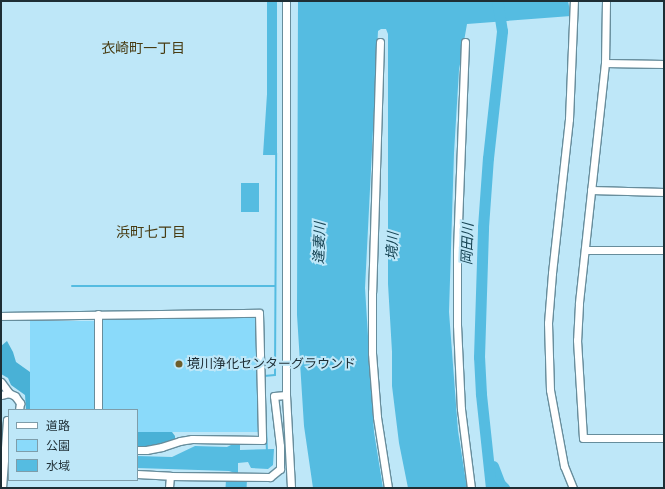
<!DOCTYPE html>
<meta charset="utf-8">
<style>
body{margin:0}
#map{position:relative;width:665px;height:489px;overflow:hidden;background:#bee7f8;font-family:"Sofia Sans Condensed","Noto Sans JP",sans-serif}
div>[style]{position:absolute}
.green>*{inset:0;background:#8adafa;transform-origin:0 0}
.forest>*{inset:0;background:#49b1d6}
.water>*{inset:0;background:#55bce1;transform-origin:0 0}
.stream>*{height:2px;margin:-1px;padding:0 1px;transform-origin:1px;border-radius:1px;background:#55bce1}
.river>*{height:11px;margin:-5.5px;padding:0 5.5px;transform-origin:5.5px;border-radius:5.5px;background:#55bce1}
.roads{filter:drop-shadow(1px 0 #678d9c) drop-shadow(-1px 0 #678d9c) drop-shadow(0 1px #678d9c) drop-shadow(0 -1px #678d9c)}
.minor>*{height:7px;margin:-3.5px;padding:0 3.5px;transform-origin:3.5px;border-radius:3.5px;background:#fff}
.dots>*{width:11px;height:11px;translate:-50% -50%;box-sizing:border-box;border:2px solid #bee7f8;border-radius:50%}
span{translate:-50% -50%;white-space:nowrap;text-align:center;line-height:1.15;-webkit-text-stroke:4px #bee7f8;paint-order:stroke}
.poi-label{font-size:13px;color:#1e2e35}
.left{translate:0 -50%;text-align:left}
.neighbourhood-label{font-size:14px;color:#473b12}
.water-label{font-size:14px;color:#174454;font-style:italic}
.frame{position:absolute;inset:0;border:2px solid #1e2e35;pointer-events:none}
.legend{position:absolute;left:8px;top:409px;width:130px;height:72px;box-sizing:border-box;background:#bee7f8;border:1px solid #7e9daa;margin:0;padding:5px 7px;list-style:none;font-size:12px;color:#1e2e35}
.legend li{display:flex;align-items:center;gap:8px;height:20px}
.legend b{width:20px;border:1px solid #7e9daa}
</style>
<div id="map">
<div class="green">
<i style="clip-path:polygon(257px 317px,258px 432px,137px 432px,137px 410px,101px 410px,100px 318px)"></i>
<i style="left:30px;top:321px;width:64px;height:89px"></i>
</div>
<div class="forest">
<i style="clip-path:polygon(7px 341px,13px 352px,16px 362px,30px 372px,30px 410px,26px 410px,25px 395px,11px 385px,8px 378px,1px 374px,1px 346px)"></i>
<i style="clip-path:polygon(137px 432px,172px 432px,175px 436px,175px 443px,137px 450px)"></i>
</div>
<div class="water">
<i style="clip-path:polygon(267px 1px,277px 1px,277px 155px,263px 155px,267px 94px)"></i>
<i style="clip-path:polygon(298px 1px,568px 1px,571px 16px,467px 24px,459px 70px,454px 153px,449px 312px,458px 431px,467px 488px,408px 488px,399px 443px,392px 386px,392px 352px,388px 284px,388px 34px,386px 29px,381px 29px,378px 31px,365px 288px,374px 432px,383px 488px,313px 488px,304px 426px,297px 315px)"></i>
<i style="left:241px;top:183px;width:18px;height:29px"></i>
<i style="clip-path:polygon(231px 445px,240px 445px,240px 450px,274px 449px,273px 465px,268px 469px,251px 468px,248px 462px,238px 463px,238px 474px,229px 471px,137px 468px,137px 456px,172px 457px,195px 446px,227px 447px)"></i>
<i style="left:226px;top:479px;width:21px;height:9px;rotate:3deg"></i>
</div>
<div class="stream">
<i style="left:72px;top:286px;width:203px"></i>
<i style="left:267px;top:452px;width:76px;rotate:-92.3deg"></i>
<i style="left:264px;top:376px;width:11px;rotate:-5deg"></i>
<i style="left:275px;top:375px;width:222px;rotate:-89.7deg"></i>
</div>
<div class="river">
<i style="left:493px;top:466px;width:19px;rotate:69deg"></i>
<i style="left:500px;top:484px;width:6px;rotate:45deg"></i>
<i style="left:491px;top:488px;width:95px;rotate:-96.1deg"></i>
<i style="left:481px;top:394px;width:37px;rotate:-93deg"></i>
<i style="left:479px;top:357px;width:130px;rotate:-88.2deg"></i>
<i style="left:483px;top:227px;width:69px;rotate:-85.9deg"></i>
<i style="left:488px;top:158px;width:128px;rotate:-83.7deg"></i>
<i style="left:502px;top:31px;width:30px;rotate:-99deg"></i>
</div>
<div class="roads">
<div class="minor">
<i style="left:286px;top:1px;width:394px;rotate:90deg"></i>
<i style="left:286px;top:395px;width:93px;rotate:86.9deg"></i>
<i style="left:606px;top:1px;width:62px;rotate:90.9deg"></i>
<i style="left:605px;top:63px;width:242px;rotate:96.2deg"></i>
<i style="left:579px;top:304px;width:36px;rotate:93deg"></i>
<i style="left:577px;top:340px;width:98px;rotate:86.5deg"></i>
<i style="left:583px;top:438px;width:81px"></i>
<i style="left:380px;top:42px;width:250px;rotate:91.8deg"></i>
<i style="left:372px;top:292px;width:61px;rotate:90deg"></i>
<i style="left:372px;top:353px;width:64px;rotate:85.5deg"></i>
<i style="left:377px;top:417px;width:72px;rotate:81.2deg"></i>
<i style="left:465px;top:42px;width:209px;rotate:92.2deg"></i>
<i style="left:457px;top:251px;width:74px;rotate:90deg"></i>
<i style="left:457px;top:325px;width:84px;rotate:87.3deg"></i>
<i style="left:461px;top:409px;width:80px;rotate:82.8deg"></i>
<i style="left:605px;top:63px;width:59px;rotate:1deg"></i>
<i style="left:591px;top:190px;width:73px;rotate:1.6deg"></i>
<i style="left:585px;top:250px;width:79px"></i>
<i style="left:98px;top:314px;width:96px;rotate:90deg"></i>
<i style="left:1px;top:316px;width:258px;rotate:-0.7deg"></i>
<i style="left:259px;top:313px;width:127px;rotate:88.6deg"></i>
<i style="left:262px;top:440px;width:70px;rotate:-179.2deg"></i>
<i style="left:192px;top:439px;width:12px;rotate:171deg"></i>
<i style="left:180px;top:441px;width:19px;rotate:162deg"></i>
<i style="left:162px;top:447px;width:16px;rotate:169deg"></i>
<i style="left:146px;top:450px;width:9px;rotate:180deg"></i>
<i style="left:1px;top:382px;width:14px;rotate:54deg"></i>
<i style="left:1px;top:395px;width:8px;rotate:-14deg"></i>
<i style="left:9px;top:393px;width:7px;rotate:27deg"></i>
<i style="left:15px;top:396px;width:9px;rotate:54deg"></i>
<i style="left:20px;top:403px;width:7px;rotate:98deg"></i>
<i style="left:137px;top:474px;width:33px;rotate:3deg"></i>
<i style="left:170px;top:476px;width:12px;rotate:95deg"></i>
<i style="left:170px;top:476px;width:100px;rotate:0.6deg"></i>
<i style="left:270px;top:477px;width:13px;rotate:-39deg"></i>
<i style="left:280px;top:469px;width:23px;rotate:-90deg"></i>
<i style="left:280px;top:446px;width:50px;rotate:-96.8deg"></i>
<i style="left:274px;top:396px;width:12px;rotate:-5deg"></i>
<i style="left:2px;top:488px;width:68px;rotate:-85.8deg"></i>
<i style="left:7px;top:420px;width:2px"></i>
<i style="left:573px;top:488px;width:24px;rotate:-112deg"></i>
<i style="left:564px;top:466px;width:77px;rotate:-100.4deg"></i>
<i style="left:550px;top:390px;width:67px;rotate:-91.7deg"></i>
<i style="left:548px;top:323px;width:50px;rotate:-85.4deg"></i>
<i style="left:552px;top:273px;width:155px;rotate:-83.7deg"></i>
<i style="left:569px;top:119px;width:118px;rotate:-87.6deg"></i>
</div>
</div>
<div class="dots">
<i style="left:179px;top:364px;background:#6d5d2b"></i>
</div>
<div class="poi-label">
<span class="left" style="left:187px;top:364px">境川浄化センターグラウンド</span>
</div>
<div class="neighbourhood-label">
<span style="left:143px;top:49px">衣崎町一丁目</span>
<span style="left:151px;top:233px">浜町七丁目</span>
</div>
<div class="water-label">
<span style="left:320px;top:243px;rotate:-88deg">逢妻川</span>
<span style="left:468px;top:244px;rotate:-88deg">岡田川</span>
<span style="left:393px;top:246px;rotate:-87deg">境川</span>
</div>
<div class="frame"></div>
<ul class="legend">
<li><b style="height:5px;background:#fff"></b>道路</li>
<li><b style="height:11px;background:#8adafa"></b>公園</li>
<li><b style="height:11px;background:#55bce1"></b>水域</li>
</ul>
</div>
